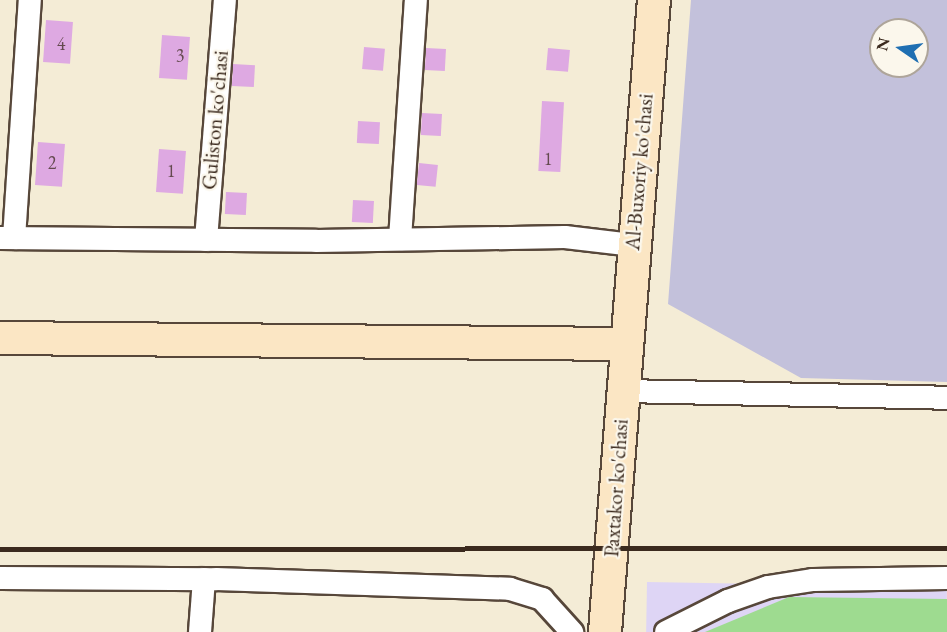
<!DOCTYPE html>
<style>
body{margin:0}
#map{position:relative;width:947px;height:632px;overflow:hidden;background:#f4ecd6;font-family:"EB Garamond",serif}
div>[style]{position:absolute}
.built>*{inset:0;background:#ded5f5;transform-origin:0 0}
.industrial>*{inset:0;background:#c3c1db}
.green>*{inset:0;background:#9edb90}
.building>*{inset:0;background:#dea9e2;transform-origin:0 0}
.roads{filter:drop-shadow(2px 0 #57473a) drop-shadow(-2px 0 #57473a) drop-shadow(0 2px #57473a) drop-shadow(0 -2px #57473a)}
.street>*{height:22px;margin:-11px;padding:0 11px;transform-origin:11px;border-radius:11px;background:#fff}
.secondary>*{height:32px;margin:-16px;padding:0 16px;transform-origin:16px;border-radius:16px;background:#fbe6c4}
.rail>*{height:4.5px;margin:-2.25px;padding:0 2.25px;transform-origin:2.25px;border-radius:2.25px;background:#3b2a1e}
span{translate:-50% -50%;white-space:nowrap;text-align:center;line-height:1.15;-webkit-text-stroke:4.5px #fbf7ec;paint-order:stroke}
.number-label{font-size:18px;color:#644a4f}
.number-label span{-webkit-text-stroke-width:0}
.street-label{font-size:21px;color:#3b2a1e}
.north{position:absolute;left:869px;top:18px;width:60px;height:60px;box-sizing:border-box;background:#fbf7ec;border:2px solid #aea59a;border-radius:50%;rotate:283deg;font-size:16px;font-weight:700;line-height:24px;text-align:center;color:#3b2a1e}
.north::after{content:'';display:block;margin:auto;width:21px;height:27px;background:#1f6fb2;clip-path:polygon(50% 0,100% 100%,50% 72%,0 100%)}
</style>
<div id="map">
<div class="built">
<i style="left:647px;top:582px;width:300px;height:50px;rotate:1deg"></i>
</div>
<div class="industrial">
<i style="clip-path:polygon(evenodd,691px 0,947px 0,947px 382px,801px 378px,668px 304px,691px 0,881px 30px,917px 30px,917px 66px,881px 66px,881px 30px)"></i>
</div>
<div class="green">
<i style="clip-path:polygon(789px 597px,947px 599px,947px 632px,705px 632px)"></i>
</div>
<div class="building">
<i style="left:46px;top:20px;width:27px;height:42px;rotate:4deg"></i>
<i style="left:162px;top:35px;width:28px;height:43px;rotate:4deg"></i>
<i style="left:364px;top:47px;width:21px;height:22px;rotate:5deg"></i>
<i style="left:426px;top:48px;width:20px;height:22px;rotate:3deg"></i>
<i style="left:548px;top:48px;width:22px;height:22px;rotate:5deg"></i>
<i style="left:233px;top:64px;width:22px;height:22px;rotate:3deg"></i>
<i style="left:542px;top:101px;width:22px;height:70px;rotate:3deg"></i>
<i style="left:422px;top:113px;width:20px;height:22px;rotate:3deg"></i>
<i style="left:358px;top:121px;width:22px;height:22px;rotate:3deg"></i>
<i style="left:38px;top:142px;width:27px;height:43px;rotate:4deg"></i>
<i style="left:159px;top:149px;width:27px;height:43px;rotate:4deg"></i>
<i style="left:419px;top:163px;width:19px;height:22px;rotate:6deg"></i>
<i style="left:226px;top:192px;width:21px;height:22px;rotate:3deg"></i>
<i style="left:353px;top:200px;width:21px;height:22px;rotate:3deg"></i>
</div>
<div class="roads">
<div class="street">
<i style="left:0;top:238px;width:316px;rotate:0.5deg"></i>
<i style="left:316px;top:241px;width:249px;rotate:-0.9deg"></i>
<i style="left:565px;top:237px;width:67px;rotate:6.8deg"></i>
<i style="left:14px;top:238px;width:239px;rotate:-86.2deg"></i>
<i style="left:400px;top:239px;width:240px;rotate:-86.2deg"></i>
<i style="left:206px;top:240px;width:241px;rotate:-85.5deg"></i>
<i style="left:623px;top:391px;width:324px;rotate:1.2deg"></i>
<i style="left:0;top:578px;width:216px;rotate:0.3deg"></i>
<i style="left:216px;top:579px;width:294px;rotate:1.9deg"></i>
<i style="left:510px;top:589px;width:34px;rotate:17deg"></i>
<i style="left:542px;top:599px;width:45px;rotate:47.7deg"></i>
<i style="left:200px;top:632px;width:53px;rotate:-85.7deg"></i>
<i style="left:666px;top:632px;width:69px;rotate:-26.6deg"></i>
<i style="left:728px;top:601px;width:42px;rotate:-19.3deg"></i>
<i style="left:768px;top:587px;width:46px;rotate:-8.8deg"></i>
<i style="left:813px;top:580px;width:134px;rotate:-0.9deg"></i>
</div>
<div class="secondary">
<i style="left:0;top:338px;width:627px;rotate:0.55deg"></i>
<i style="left:605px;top:632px;width:634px;rotate:-85.57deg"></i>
</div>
</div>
<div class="rail">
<i style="left:0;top:549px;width:947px;rotate:-0.06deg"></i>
</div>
<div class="number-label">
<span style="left:61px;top:44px">4</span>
<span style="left:180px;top:56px">3</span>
<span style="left:548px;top:159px">1</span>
<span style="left:52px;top:163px">2</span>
<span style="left:171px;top:171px">1</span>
</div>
<div class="street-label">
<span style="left:215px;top:120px;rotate:-85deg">Guliston ko'chasi</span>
<span style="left:639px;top:172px;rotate:-85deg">Al-Buxoriy ko'chasi</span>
<span style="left:616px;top:488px;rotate:-86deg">Paxtakor ko'chasi</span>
</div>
<div class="north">N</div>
</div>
